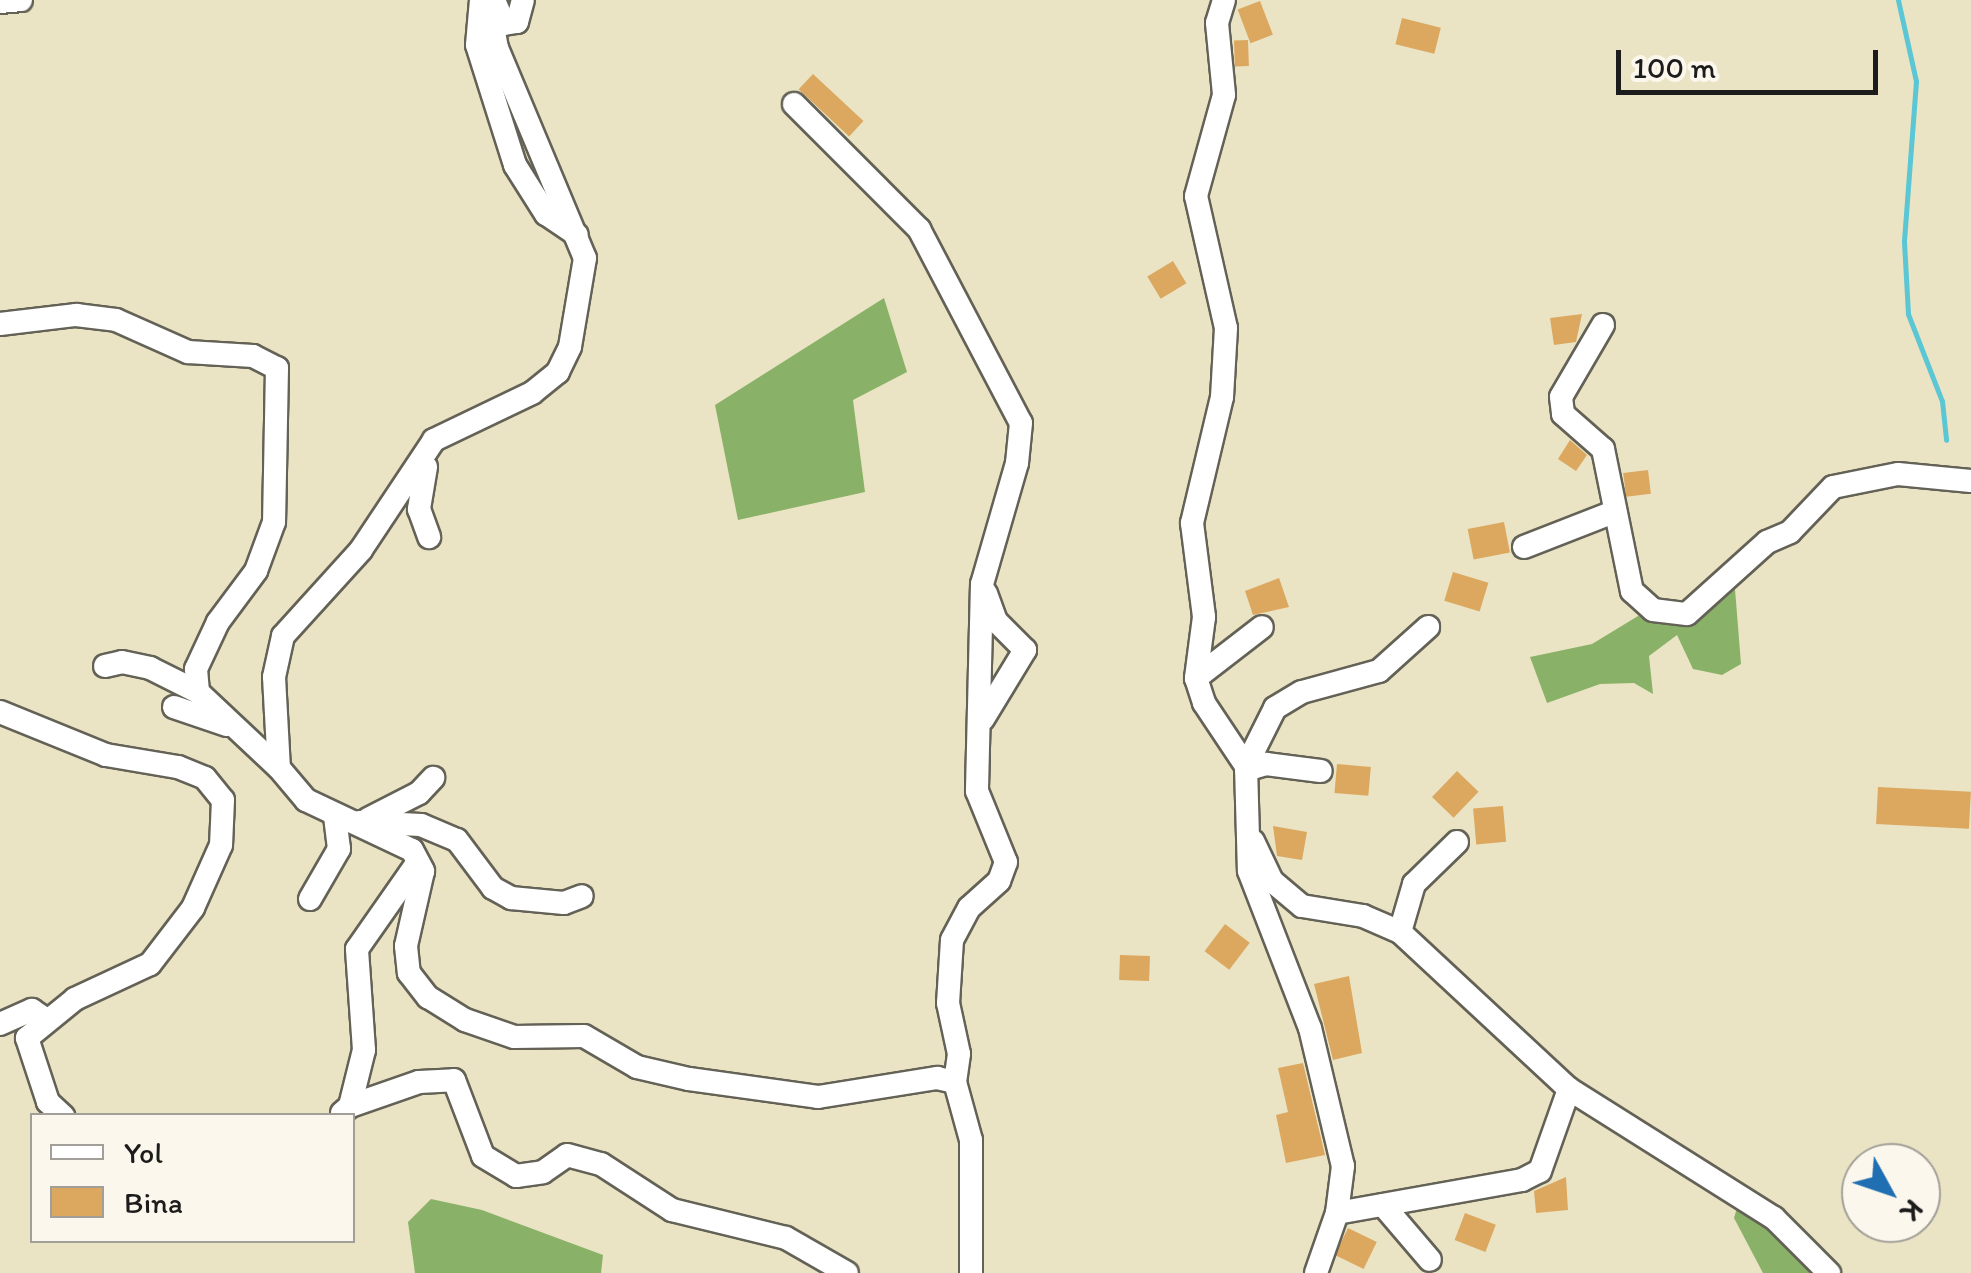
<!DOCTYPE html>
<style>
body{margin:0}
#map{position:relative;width:1971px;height:1273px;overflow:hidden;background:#eae4c4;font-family:Itim,sans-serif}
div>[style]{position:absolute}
.forest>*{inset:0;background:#89b268}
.stream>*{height:5px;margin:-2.5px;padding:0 2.5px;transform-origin:2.5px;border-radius:2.5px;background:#5bc6d4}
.building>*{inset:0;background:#dca85f;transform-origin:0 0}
.roads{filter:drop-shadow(2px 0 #646257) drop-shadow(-2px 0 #646257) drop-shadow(0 2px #646257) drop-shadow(0 -2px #646257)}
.minor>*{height:22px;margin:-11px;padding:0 11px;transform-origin:11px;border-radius:11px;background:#fff}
span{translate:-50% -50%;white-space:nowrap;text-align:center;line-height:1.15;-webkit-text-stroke:8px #fbf7ec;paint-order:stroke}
.legend{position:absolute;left:30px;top:1113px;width:325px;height:130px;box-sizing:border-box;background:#fbf7ec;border:2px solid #a29f99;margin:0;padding:12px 18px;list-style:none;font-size:30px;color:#1c1c1c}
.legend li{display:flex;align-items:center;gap:20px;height:50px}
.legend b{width:50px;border:2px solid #a29f99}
.north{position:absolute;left:1841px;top:1143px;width:100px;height:100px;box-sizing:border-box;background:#fbf7ec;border:2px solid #a29f99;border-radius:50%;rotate:130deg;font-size:28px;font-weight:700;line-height:40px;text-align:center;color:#1c1c1c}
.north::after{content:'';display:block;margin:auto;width:35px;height:45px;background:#1f6fb2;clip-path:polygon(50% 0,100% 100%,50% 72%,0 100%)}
.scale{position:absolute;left:1616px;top:50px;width:262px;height:45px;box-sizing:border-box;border:5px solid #1c1c1c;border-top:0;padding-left:12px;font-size:30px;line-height:35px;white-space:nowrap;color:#1c1c1c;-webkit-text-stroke:8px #fbf7ec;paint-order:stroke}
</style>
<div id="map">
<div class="forest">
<i style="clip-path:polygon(884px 298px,907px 372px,853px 400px,865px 492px,738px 520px,715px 405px)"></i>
<i style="clip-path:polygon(1735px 589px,1741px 664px,1722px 675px,1693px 669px,1677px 635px,1649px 656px,1653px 694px,1634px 683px,1600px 684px,1547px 703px,1530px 657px,1592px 644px,1638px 616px,1692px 621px)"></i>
<i style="clip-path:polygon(431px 1199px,482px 1210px,603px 1255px,601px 1273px,415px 1273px,408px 1222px)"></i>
<i style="clip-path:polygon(1737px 1208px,1766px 1225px,1811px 1273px,1763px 1273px,1734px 1218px)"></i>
</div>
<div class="stream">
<i style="left:1898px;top:0;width:83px;rotate:77.5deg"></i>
<i style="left:1916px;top:81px;width:161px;rotate:94.3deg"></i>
<i style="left:1904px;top:242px;width:72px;rotate:86.8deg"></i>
<i style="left:1908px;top:314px;width:93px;rotate:68.7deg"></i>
<i style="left:1942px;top:401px;width:39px;rotate:84deg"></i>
</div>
<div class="building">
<i style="left:1260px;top:1px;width:36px;height:24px;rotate:69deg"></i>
<i style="left:1402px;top:18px;width:40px;height:27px;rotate:14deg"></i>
<i style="left:1248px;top:40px;width:26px;height:14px;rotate:88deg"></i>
<i style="left:813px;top:74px;width:69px;height:21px;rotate:43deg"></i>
<i style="left:1173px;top:261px;width:26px;height:30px;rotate:59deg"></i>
<i style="clip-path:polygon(1582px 314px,1576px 342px,1554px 345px,1550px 318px)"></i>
<i style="clip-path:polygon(1570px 440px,1587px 455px,1576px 471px,1558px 459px)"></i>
<i style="left:1648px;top:470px;width:24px;height:25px;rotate:83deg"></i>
<i style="left:1504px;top:522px;width:31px;height:37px;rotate:79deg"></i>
<i style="left:1453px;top:572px;width:37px;height:30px;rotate:17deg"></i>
<i style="clip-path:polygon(1279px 578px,1289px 607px,1253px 615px,1245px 591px)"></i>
<i style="left:1337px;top:764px;width:34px;height:29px;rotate:5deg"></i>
<i style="left:1457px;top:771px;width:30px;height:36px;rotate:44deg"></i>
<i style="left:1878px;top:787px;width:93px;height:37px;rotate:3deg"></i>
<i style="left:1503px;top:806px;width:36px;height:30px;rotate:85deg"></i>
<i style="clip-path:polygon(1273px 826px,1307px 832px,1302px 860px,1277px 856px)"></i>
<i style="left:1225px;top:924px;width:31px;height:34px;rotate:37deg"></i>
<i style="left:1120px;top:955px;width:30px;height:25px;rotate:2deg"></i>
<i style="clip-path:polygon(1349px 976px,1362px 1053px,1333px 1060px,1314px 984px)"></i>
<i style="clip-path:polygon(1303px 1063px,1325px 1155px,1286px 1163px,1276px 1115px,1288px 1112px,1278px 1068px)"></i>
<i style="clip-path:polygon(1566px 1177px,1568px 1210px,1536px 1213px,1534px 1191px)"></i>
<i style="left:1465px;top:1213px;width:33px;height:29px;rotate:21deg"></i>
<i style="left:1348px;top:1228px;width:32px;height:30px;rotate:26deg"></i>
</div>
<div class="roads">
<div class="minor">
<i style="left:481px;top:0;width:45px;rotate:95.1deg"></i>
<i style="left:477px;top:45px;width:126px;rotate:72.4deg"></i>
<i style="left:515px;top:165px;width:58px;rotate:57.7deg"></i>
<i style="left:546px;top:214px;width:37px;rotate:34deg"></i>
<i style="left:488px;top:0;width:49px;rotate:79.4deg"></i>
<i style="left:497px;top:48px;width:228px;rotate:67.3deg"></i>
<i style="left:585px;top:258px;width:90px;rotate:99.6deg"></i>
<i style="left:570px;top:347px;width:28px;rotate:116deg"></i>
<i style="left:558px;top:372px;width:33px;rotate:141deg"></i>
<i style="left:532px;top:393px;width:109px;rotate:154.4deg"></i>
<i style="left:434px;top:440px;width:132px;rotate:123.6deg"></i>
<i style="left:361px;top:550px;width:116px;rotate:132.2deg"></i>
<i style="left:283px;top:636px;width:42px;rotate:102.4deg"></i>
<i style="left:274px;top:677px;width:91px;rotate:86.9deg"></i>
<i style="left:279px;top:768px;width:42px;rotate:49.8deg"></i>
<i style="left:306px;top:800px;width:117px;rotate:25.3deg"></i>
<i style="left:412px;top:850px;width:24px;rotate:62deg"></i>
<i style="left:423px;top:871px;width:77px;rotate:102.8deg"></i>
<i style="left:406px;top:946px;width:27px;rotate:84deg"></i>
<i style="left:409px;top:973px;width:31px;rotate:52deg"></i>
<i style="left:428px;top:997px;width:44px;rotate:31.9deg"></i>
<i style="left:465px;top:1020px;width:52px;rotate:19.1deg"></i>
<i style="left:514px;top:1037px;width:70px;rotate:-0.8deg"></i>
<i style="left:584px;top:1036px;width:61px;rotate:30.3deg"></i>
<i style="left:637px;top:1067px;width:53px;rotate:13deg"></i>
<i style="left:689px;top:1079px;width:130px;rotate:7.9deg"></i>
<i style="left:818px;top:1097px;width:121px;rotate:-9.1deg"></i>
<i style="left:937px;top:1078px;width:18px;rotate:13deg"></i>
<i style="left:955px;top:1082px;width:60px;rotate:74.6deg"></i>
<i style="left:971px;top:1140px;width:133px;rotate:90deg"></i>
<i style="left:494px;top:0;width:26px;rotate:67deg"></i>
<i style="left:504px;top:24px;width:13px;rotate:-9deg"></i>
<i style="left:517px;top:22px;width:23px;rotate:-75deg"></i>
<i style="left:1224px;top:0;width:24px;rotate:107deg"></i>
<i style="left:1217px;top:23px;width:72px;rotate:84.4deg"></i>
<i style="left:1224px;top:95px;width:105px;rotate:105.5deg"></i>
<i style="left:1196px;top:196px;width:135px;rotate:77.2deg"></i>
<i style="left:1226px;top:328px;width:69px;rotate:93.3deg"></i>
<i style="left:1222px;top:397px;width:130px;rotate:103.4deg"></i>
<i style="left:1192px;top:523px;width:95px;rotate:82.7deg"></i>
<i style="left:1204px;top:617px;width:62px;rotate:97.5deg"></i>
<i style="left:1196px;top:678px;width:26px;rotate:72deg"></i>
<i style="left:1204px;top:703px;width:76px;rotate:56.3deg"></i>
<i style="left:1246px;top:766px;width:105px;rotate:88.4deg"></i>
<i style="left:1249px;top:871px;width:168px;rotate:68.8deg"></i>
<i style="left:1310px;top:1028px;width:142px;rotate:76.6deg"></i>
<i style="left:1343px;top:1166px;width:47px;rotate:97.3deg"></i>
<i style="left:1337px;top:1213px;width:64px;rotate:109.3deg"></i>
<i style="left:0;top:2px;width:21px;rotate:-5deg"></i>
<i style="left:794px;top:104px;width:177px;rotate:45deg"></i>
<i style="left:919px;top:229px;width:219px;rotate:62.3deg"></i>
<i style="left:1021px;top:423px;width:40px;rotate:95.7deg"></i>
<i style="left:1017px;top:463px;width:126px;rotate:106.1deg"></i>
<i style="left:982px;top:584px;width:207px;rotate:91.4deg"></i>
<i style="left:977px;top:791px;width:77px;rotate:67.8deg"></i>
<i style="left:1006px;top:862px;width:20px;rotate:110deg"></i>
<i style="left:999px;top:881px;width:40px;rotate:138deg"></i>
<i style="left:969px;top:908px;width:36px;rotate:118deg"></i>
<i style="left:952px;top:940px;width:63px;rotate:93.6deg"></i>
<i style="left:948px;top:1003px;width:52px;rotate:77.8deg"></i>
<i style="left:959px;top:1054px;width:28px;rotate:98deg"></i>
<i style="left:0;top:324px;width:77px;rotate:-6.8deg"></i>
<i style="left:76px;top:315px;width:40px;rotate:7.1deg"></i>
<i style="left:116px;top:320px;width:79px;rotate:24deg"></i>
<i style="left:188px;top:352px;width:65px;rotate:3.5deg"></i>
<i style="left:253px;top:356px;width:27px;rotate:27deg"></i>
<i style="left:277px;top:368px;width:154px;rotate:91.1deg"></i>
<i style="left:274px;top:522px;width:52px;rotate:110.2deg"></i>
<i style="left:256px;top:571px;width:64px;rotate:126.7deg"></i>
<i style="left:218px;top:622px;width:52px;rotate:115.1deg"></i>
<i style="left:196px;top:669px;width:23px;rotate:85deg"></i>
<i style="left:198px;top:692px;width:111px;rotate:43.2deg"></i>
<i style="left:1603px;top:325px;width:83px;rotate:120.3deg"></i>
<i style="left:1561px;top:397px;width:17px;rotate:83deg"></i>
<i style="left:1563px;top:414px;width:53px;rotate:41.2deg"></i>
<i style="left:1603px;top:449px;width:145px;rotate:78.5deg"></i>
<i style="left:1632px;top:591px;width:28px;rotate:42deg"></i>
<i style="left:1653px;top:610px;width:34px;rotate:7deg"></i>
<i style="left:1687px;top:614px;width:108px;rotate:-42deg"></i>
<i style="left:1767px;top:542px;width:25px;rotate:-23deg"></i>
<i style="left:1790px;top:532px;width:62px;rotate:-46.3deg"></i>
<i style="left:1833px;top:487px;width:66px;rotate:-11.3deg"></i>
<i style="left:1898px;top:474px;width:73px;rotate:5.5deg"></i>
<i style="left:426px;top:467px;width:43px;rotate:99.5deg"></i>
<i style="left:419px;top:509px;width:30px;rotate:70deg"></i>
<i style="left:1524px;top:547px;width:97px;rotate:-21.3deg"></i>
<i style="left:105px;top:666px;width:17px;rotate:-13deg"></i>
<i style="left:122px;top:662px;width:29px;rotate:12deg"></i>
<i style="left:150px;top:668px;width:54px;rotate:26.6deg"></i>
<i style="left:1196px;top:678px;width:83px;rotate:-37.7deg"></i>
<i style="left:174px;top:707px;width:56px;rotate:18.8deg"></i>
<i style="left:0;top:712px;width:114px;rotate:22.1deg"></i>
<i style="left:106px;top:755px;width:73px;rotate:9.5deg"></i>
<i style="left:178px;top:767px;width:29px;rotate:22deg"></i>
<i style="left:205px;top:778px;width:28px;rotate:51deg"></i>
<i style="left:223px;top:800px;width:45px;rotate:92.5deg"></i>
<i style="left:221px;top:845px;width:69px;rotate:114deg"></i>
<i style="left:193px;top:908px;width:71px;rotate:127.5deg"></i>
<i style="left:150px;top:964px;width:83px;rotate:155deg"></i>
<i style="left:75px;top:999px;width:62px;rotate:140.9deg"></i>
<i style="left:27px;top:1038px;width:67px;rotate:71.8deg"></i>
<i style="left:48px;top:1102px;width:21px;rotate:43deg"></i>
<i style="left:983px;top:719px;width:81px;rotate:-58.7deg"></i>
<i style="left:1025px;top:650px;width:41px;rotate:-135deg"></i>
<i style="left:996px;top:621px;width:30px;rotate:-110deg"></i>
<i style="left:1246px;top:766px;width:65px;rotate:-63.4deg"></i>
<i style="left:1275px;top:708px;width:31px;rotate:-31deg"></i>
<i style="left:1302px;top:692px;width:80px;rotate:-15.3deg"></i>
<i style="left:1379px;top:671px;width:66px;rotate:-41.9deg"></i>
<i style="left:1246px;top:770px;width:21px;rotate:-17deg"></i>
<i style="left:1266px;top:764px;width:55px;rotate:7.3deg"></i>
<i style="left:368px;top:819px;width:57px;rotate:-27deg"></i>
<i style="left:419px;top:793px;width:21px;rotate:-47deg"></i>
<i style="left:359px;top:822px;width:62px;rotate:2.8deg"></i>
<i style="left:421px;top:825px;width:39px;rotate:23deg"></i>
<i style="left:457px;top:840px;width:60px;rotate:53.1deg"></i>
<i style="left:493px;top:888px;width:21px;rotate:29deg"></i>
<i style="left:511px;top:898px;width:53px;rotate:5.4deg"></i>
<i style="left:564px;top:903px;width:19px;rotate:-21deg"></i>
<i style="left:1253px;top:841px;width:44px;rotate:64.6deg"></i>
<i style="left:1272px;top:881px;width:39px;rotate:40deg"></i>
<i style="left:1302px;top:906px;width:62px;rotate:9.3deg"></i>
<i style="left:1363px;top:916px;width:40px;rotate:23.4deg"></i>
<i style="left:1400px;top:932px;width:231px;rotate:42.9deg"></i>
<i style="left:1569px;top:1089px;width:242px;rotate:32.2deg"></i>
<i style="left:1774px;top:1218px;width:78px;rotate:45deg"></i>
<i style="left:310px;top:899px;width:58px;rotate:-59.9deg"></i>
<i style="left:339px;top:849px;width:34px;rotate:-97deg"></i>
<i style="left:1400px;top:932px;width:50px;rotate:-73.7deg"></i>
<i style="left:1414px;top:884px;width:60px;rotate:-44.3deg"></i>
<i style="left:0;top:1024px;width:35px;rotate:-24deg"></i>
<i style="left:32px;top:1010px;width:14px;rotate:34deg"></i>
<i style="left:350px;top:1106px;width:73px;rotate:-19.2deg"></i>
<i style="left:419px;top:1082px;width:35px;rotate:-3deg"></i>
<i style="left:454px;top:1080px;width:81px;rotate:69.1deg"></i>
<i style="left:483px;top:1156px;width:39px;rotate:31deg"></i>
<i style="left:516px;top:1176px;width:27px;rotate:-8deg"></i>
<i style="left:543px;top:1172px;width:29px;rotate:-35deg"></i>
<i style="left:567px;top:1155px;width:35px;rotate:15deg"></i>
<i style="left:601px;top:1164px;width:85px;rotate:32.9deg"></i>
<i style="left:672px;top:1210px;width:117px;rotate:13.8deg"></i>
<i style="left:786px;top:1238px;width:70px;rotate:29.8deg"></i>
<i style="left:342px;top:1113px;width:11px;rotate:-41deg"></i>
<i style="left:350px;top:1106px;width:58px;rotate:-76deg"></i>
<i style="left:364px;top:1050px;width:101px;rotate:-94deg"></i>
<i style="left:357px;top:949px;width:106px;rotate:-55deg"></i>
<i style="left:1383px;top:1205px;width:72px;rotate:49.5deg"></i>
<i style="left:1337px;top:1213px;width:188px;rotate:-10.1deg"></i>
<i style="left:1522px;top:1180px;width:20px;rotate:-27deg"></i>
<i style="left:1540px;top:1171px;width:87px;rotate:-70.5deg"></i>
</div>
</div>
<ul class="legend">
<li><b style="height:12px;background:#fff"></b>Yol</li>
<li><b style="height:28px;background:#dca85f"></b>Bina</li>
</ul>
<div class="north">K</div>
<div class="scale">100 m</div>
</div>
